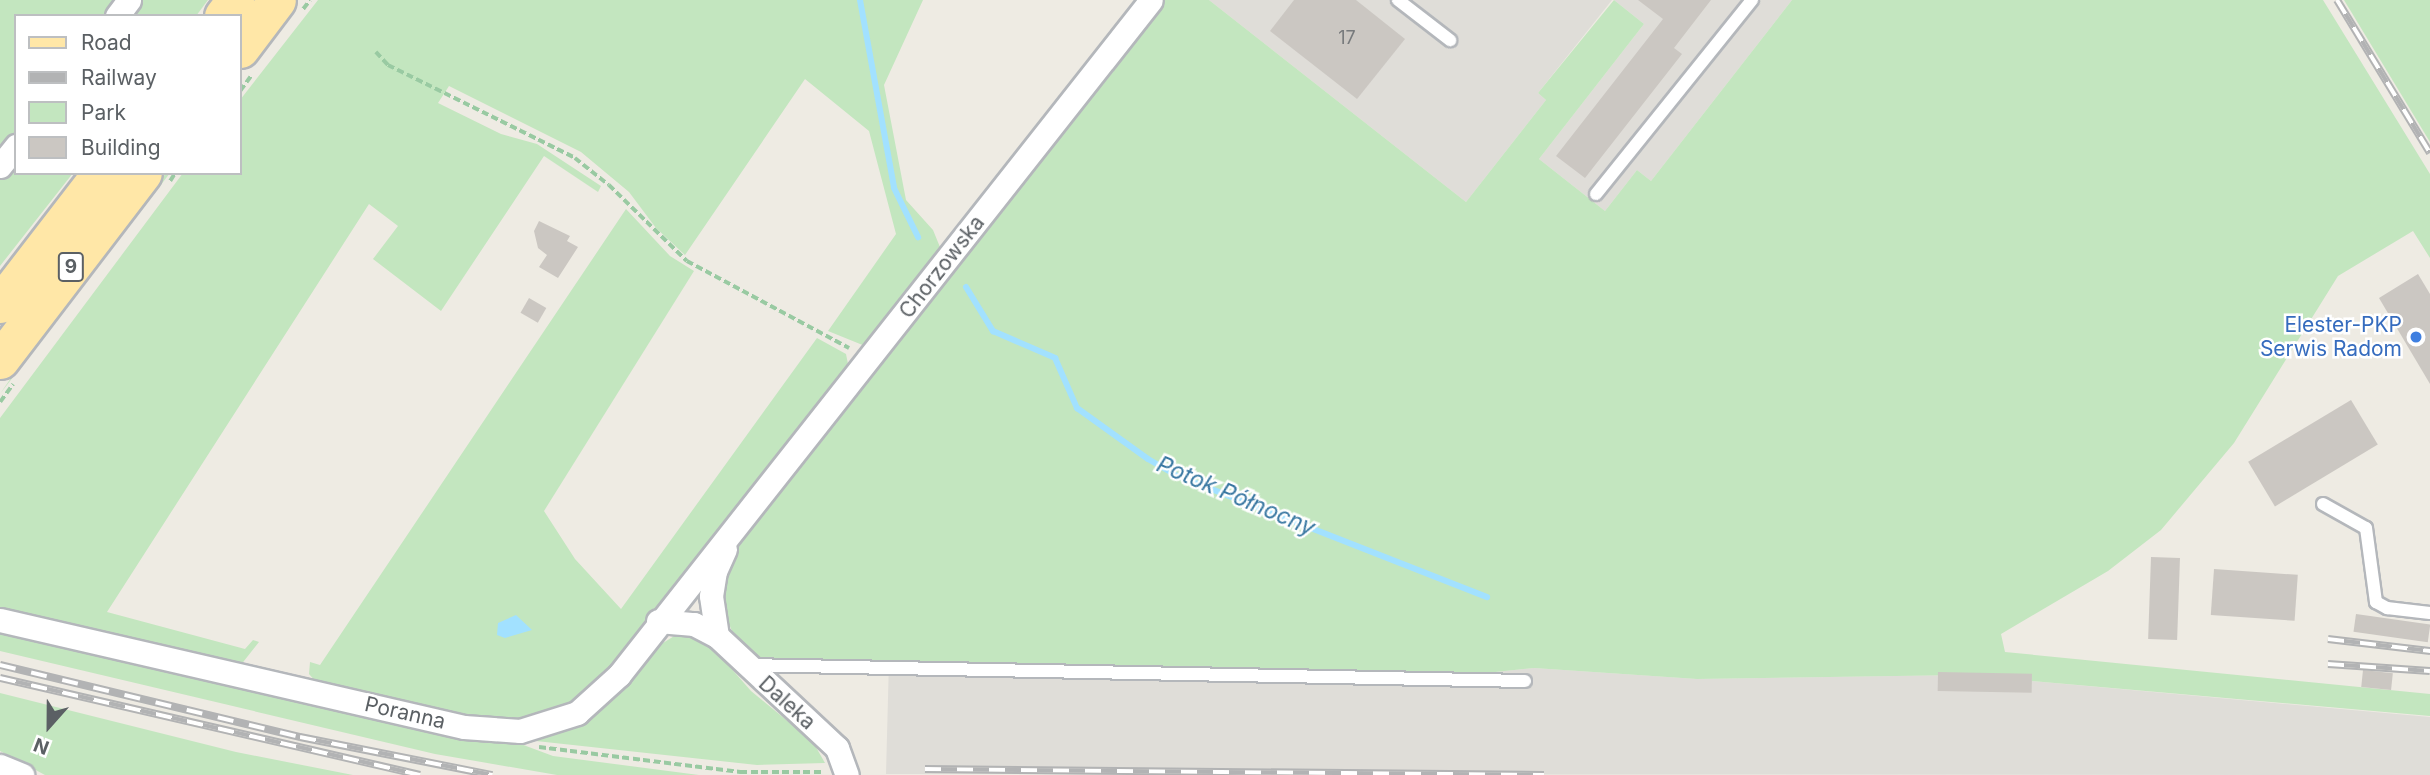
<!DOCTYPE html>
<meta charset="utf-8">
<style>
body{margin:0}
#map{position:relative;width:2430px;height:775px;overflow:hidden;background:#eeebe3;font-family:Inter,sans-serif}
div>[style]{position:absolute}
.industrial>*{inset:0;background:#dfddd8}
.green>*{inset:0;background:#c3e6bf}
.water>*{inset:0;background:#a2e1ff}
.stream>*{height:6px;margin:-3px;padding:0 3px;transform-origin:3px;border-radius:3px;background:#a2e1ff}
.building>*{inset:0;background:#cbc7c2;transform-origin:0 0}
.path>*{height:3.5px;margin-top:-1.75px;transform-origin:0;background:repeating-linear-gradient(90deg,#99caa2 0 7px,transparent 0 10.5px)}
.roads{filter:drop-shadow(2px 0 #b4b7bb) drop-shadow(-2px 0 #b4b7bb) drop-shadow(0 2px #b4b7bb) drop-shadow(0 -2px #b4b7bb)}
.service>*{height:12px;margin:-6px;padding:0 6px;transform-origin:6px;border-radius:6px;background:#fff}
.minor>*{height:23px;margin:-11.5px;padding:0 11.5px;transform-origin:11.5px;border-radius:11.5px;background:#fff}
.primary>*{height:37px;margin:-18.5px;padding:0 18.5px;transform-origin:18.5px;border-radius:18.5px;background:#ffe7a7}
.rail>*{height:8px;margin-top:-4px;transform-origin:0;background:repeating-linear-gradient(90deg,#fff 0 16px,#b2b3b4 0 32px);box-sizing:border-box;border-block:2px solid #b2b3b4}
.dots>*{width:19px;height:19px;translate:-50% -50%;box-sizing:border-box;border:4px solid #fff;border-radius:50%}
span{translate:-50% -50%;white-space:nowrap;text-align:center;line-height:1.15;-webkit-text-stroke:5px #fff;paint-order:stroke}
.number-label{font-size:18px;color:#777a7c}
.number-label span{-webkit-text-stroke-width:0}
.shield-label span{padding:2px 5px;background:#fff;border:2px solid;border-radius:5px;-webkit-text-stroke-width:0}
.shield-label{font-size:19px;color:#5b6064;font-weight:700}
.street-label{font-size:21px;color:#5b6064}
.shop-label{font-size:21px;color:#366cbe}
.right{translate:-100% -50%;text-align:right}
.water-label{font-size:23px;color:#3877a1;font-style:italic}
.legend{position:absolute;left:14px;top:14px;width:228px;height:161px;box-sizing:border-box;background:#fff;border:2px solid #bdbfc1;margin:0;padding:9px 12px;list-style:none;font-size:21px;color:#5b6064}
.legend li{display:flex;align-items:center;gap:14px;height:35px}
.legend b{width:35px;border:2px solid #bdbfc1}
.north{position:absolute;left:14px;top:691px;width:70px;height:70px;-webkit-text-stroke:5px #fff;paint-order:stroke;rotate:201deg;font-size:19px;font-weight:700;line-height:28px;text-align:center;color:#5b6064}
.north::after{content:'';display:block;margin:auto;width:24px;height:32px;background:#5b6064;clip-path:polygon(50% 0,100% 100%,50% 72%,0 100%)}
</style>
<div id="map">
<div class="industrial">
<i style="clip-path:polygon(1209px 0,1612px 0,1538px 93px,1546px 100px,1466px 202px)"></i>
<i style="clip-path:polygon(1614px 0,1792px 0,1651px 181px,1637px 170px,1605px 211px,1539px 159px,1644px 24px)"></i>
<i style="clip-path:polygon(889px 660px,1486px 673px,1534px 668px,1697px 679px,2032px 674px,2032px 681px,2430px 717px,2430px 775px,886px 774px)"></i>
</div>
<div class="green">
<i style="clip-path:polygon(0 0,118px 0,106px 16px,16px 16px,16px 133px,0 153px)"></i>
<i style="clip-path:polygon(140px 0,208px 0,196px 16px,128px 16px)"></i>
<i style="clip-path:polygon(318px 0,923px 0,884px 85px,906px 200px,933px 230px,942px 252px,865px 346px,828px 331px,896px 234px,869px 131px,805px 79px,685px 255px,656px 228px,629px 192px,581px 152px,449px 86px,438px 103px,501px 134px,537px 144px,601px 186px,598px 192px,544px 156px,441px 311px,373px 259px,398px 226px,369px 204px,107px 612px,245px 649px,253px 640px,259px 642px,240px 666px,0 612px,0 418px,183px 173px,240px 173px,240px 100px)"></i>
<i style="clip-path:polygon(1164px 0,1209px 0,1466px 202px,1546px 100px,1538px 93px,1614px 0,1644px 24px,1539px 159px,1605px 211px,1637px 170px,1651px 181px,1792px 0,2323px 0,2430px 174px,2430px 258px,2413px 231px,2338px 276px,2234px 443px,2161px 530px,2108px 571px,2001px 634px,2005px 652px,2430px 694px,2430px 716px,2032px 681px,2031px 674px,1697px 679px,1534px 668px,1486px 673px,787px 660px,759px 658px,745px 650px,733px 634px,721px 603px,726px 571px,744px 537px)"></i>
<i style="clip-path:polygon(2344px 0,2430px 0,2430px 142px)"></i>
<i style="clip-path:polygon(16px 160px,16px 173px,73px 173px,0 266px,0 179px)"></i>
<i style="clip-path:polygon(166px 173px,170px 173px,0 394px,32px 347px)"></i>
<i style="clip-path:polygon(626px 209px,670px 256px,694px 271px,544px 511px,575px 559px,621px 609px,817px 338px,846px 354px,849px 369px,613px 666px,573px 704px,534px 720px,490px 722px,317px 683px,309px 674px,310px 662px,320px 665px)"></i>
<i style="clip-path:polygon(0 629px,510px 740px,553px 756px,699px 775px,557px 775px,435px 754px,0 651px)"></i>
<i style="clip-path:polygon(679px 633px,709px 643px,751px 691px,813px 742px,825px 763px,757px 765px,536px 741px,600px 712px,647px 653px)"></i>
<i style="clip-path:polygon(0 693px,236px 752px,353px 775px,45px 775px,0 751px)"></i>
</div>
<div class="water">
<i style="clip-path:polygon(516px 615px,532px 630px,505px 638px,497px 635px,498px 623px)"></i>
</div>
<div class="stream">
<i style="left:860px;top:0;width:191px;rotate:79.7deg"></i>
<i style="left:894px;top:188px;width:55px;rotate:63.9deg"></i>
<i style="left:966px;top:287px;width:52px;rotate:58.5deg"></i>
<i style="left:993px;top:331px;width:68px;rotate:23.5deg"></i>
<i style="left:1055px;top:358px;width:55px;rotate:66.3deg"></i>
<i style="left:1077px;top:408px;width:87px;rotate:35.7deg"></i>
<i style="left:1148px;top:459px;width:34px;rotate:30deg"></i>
<i style="left:1178px;top:476px;width:332px;rotate:21.4deg"></i>
</div>
<div class="building">
<i style="clip-path:polygon(1294px 0,1356px 0,1405px 39px,1357px 99px,1270px 31px)"></i>
<i style="clip-path:polygon(1638px 0,1711px 0,1674px 48px,1682px 54px,1585px 178px,1556px 156px,1663px 19px)"></i>
<i style="clip-path:polygon(539px 221px,570px 236px,567px 241px,578px 247px,558px 278px,539px 267px,547px 255px,538px 248px,534px 231px)"></i>
<i style="clip-path:polygon(2418px 274px,2430px 294px,2430px 384px,2379px 298px)"></i>
<i style="left:529px;top:298px;width:20px;height:17px;rotate:30deg"></i>
<i style="left:2351px;top:400px;width:52px;height:120px;rotate:59deg"></i>
<i style="left:2151px;top:557px;width:29px;height:82px;rotate:2deg"></i>
<i style="left:2214px;top:569px;width:84px;height:46px;rotate:4deg"></i>
<i style="left:2356px;top:614px;width:75px;height:18px;rotate:8deg"></i>
<i style="left:2363px;top:670px;width:30px;height:17px;rotate:6deg"></i>
<i style="left:1938px;top:672px;width:94px;height:19px;rotate:1deg"></i>
</div>
<div class="path">
<i style="left:303px;top:9px;width:11px;rotate:-52deg"></i>
<i style="left:376px;top:52px;width:18px;rotate:47deg"></i>
<i style="left:388px;top:65px;width:209px;rotate:26.4deg"></i>
<i style="left:575px;top:158px;width:43px;rotate:38.5deg"></i>
<i style="left:609px;top:185px;width:109px;rotate:44.3deg"></i>
<i style="left:687px;top:261px;width:184px;rotate:28.2deg"></i>
<i style="left:240px;top:91px;width:19px;rotate:-54deg"></i>
<i style="left:170px;top:181px;width:9px;rotate:-58deg"></i>
<i style="left:0;top:402px;width:22px;rotate:-54deg"></i>
<i style="left:539px;top:747px;width:203px;rotate:7.1deg"></i>
<i style="left:740px;top:772px;width:83px"></i>
</div>
<div class="roads">
<div class="service">
<i style="left:1398px;top:0;width:66px;rotate:37.6deg"></i>
<i style="left:1596px;top:194px;width:249px;rotate:-51.2deg"></i>
<i style="left:2323px;top:504px;width:49px;rotate:29.2deg"></i>
<i style="left:2366px;top:528px;width:75px;rotate:82.3deg"></i>
<i style="left:2376px;top:602px;width:13px;rotate:29deg"></i>
<i style="left:2387px;top:608px;width:43px;rotate:6.6deg"></i>
<i style="left:748px;top:665px;width:777px;rotate:1.18deg"></i>
</div>
<div class="minor">
<i style="left:117px;top:16px;width:20px;rotate:-53deg"></i>
<i style="left:0;top:166px;width:26px;rotate:-51deg"></i>
<i style="left:725px;top:549px;width:24px;rotate:114deg"></i>
<i style="left:715px;top:571px;width:25px;rotate:99deg"></i>
<i style="left:711px;top:596px;width:40px;rotate:81.5deg"></i>
<i style="left:717px;top:636px;width:164px;rotate:43deg"></i>
<i style="left:837px;top:748px;width:29px;rotate:70deg"></i>
<i style="left:0;top:620px;width:476px;rotate:13deg"></i>
<i style="left:464px;top:727px;width:56px;rotate:4.1deg"></i>
<i style="left:520px;top:731px;width:60px;rotate:-17.5deg"></i>
<i style="left:577px;top:713px;width:57px;rotate:-42.1deg"></i>
<i style="left:619px;top:675px;width:859px;rotate:-51.76deg"></i>
<i style="left:658px;top:621px;width:36px;rotate:5deg"></i>
<i style="left:694px;top:624px;width:26px;rotate:28deg"></i>
<i style="left:0;top:766px;width:24px;rotate:22deg"></i>
</div>
<div class="primary">
<i style="left:223px;top:16px;width:20px;rotate:-53deg"></i>
<i style="left:240px;top:49px;width:61px;rotate:-52.9deg"></i>
<i style="left:0;top:304px;width:165px;rotate:-52.4deg"></i>
<i style="left:0;top:360px;width:235px;rotate:-52.6deg"></i>
</div>
</div>
<div class="rail">
<i style="left:2337px;top:0;width:179px;rotate:58.7deg"></i>
<i style="left:2328px;top:639px;width:103px;rotate:6.7deg"></i>
<i style="left:2328px;top:664px;width:102px;rotate:3.9deg"></i>
<i style="left:0;top:665px;width:309px;rotate:13.5deg"></i>
<i style="left:300px;top:737px;width:196px;rotate:11.2deg"></i>
<i style="left:0;top:678px;width:431px;rotate:13deg"></i>
<i style="left:925px;top:769px;width:619px;rotate:0.56deg"></i>
</div>
<div class="dots">
<i style="left:2416px;top:337px;background:#3f7fe0"></i>
</div>
<div class="number-label">
<span style="left:1347px;top:38px">17</span>
</div>
<div class="shield-label">
<span style="left:71px;top:267px">9</span>
</div>
<div class="street-label">
<span style="left:942px;top:267px;rotate:-52deg">Chorzowska</span>
<span style="left:787px;top:703px;rotate:42deg">Daleka</span>
<span style="left:405px;top:713px;rotate:13deg">Poranna</span>
</div>
<div class="shop-label">
<span class="right" style="left:2402px;top:337px">Elester-PKP<br>Serwis Radom</span>
</div>
<div class="water-label">
<span style="left:1236px;top:496px;rotate:23deg">Potok Północny</span>
</div>
<ul class="legend">
<li><b style="height:9px;background:#ffe7a7"></b>Road</li>
<li><b style="height:9px;background:#b2b3b4"></b>Railway</li>
<li><b style="height:19px;background:#c3e6bf"></b>Park</li>
<li><b style="height:19px;background:#cbc7c2"></b>Building</li>
</ul>
<div class="north">N</div>
</div>
